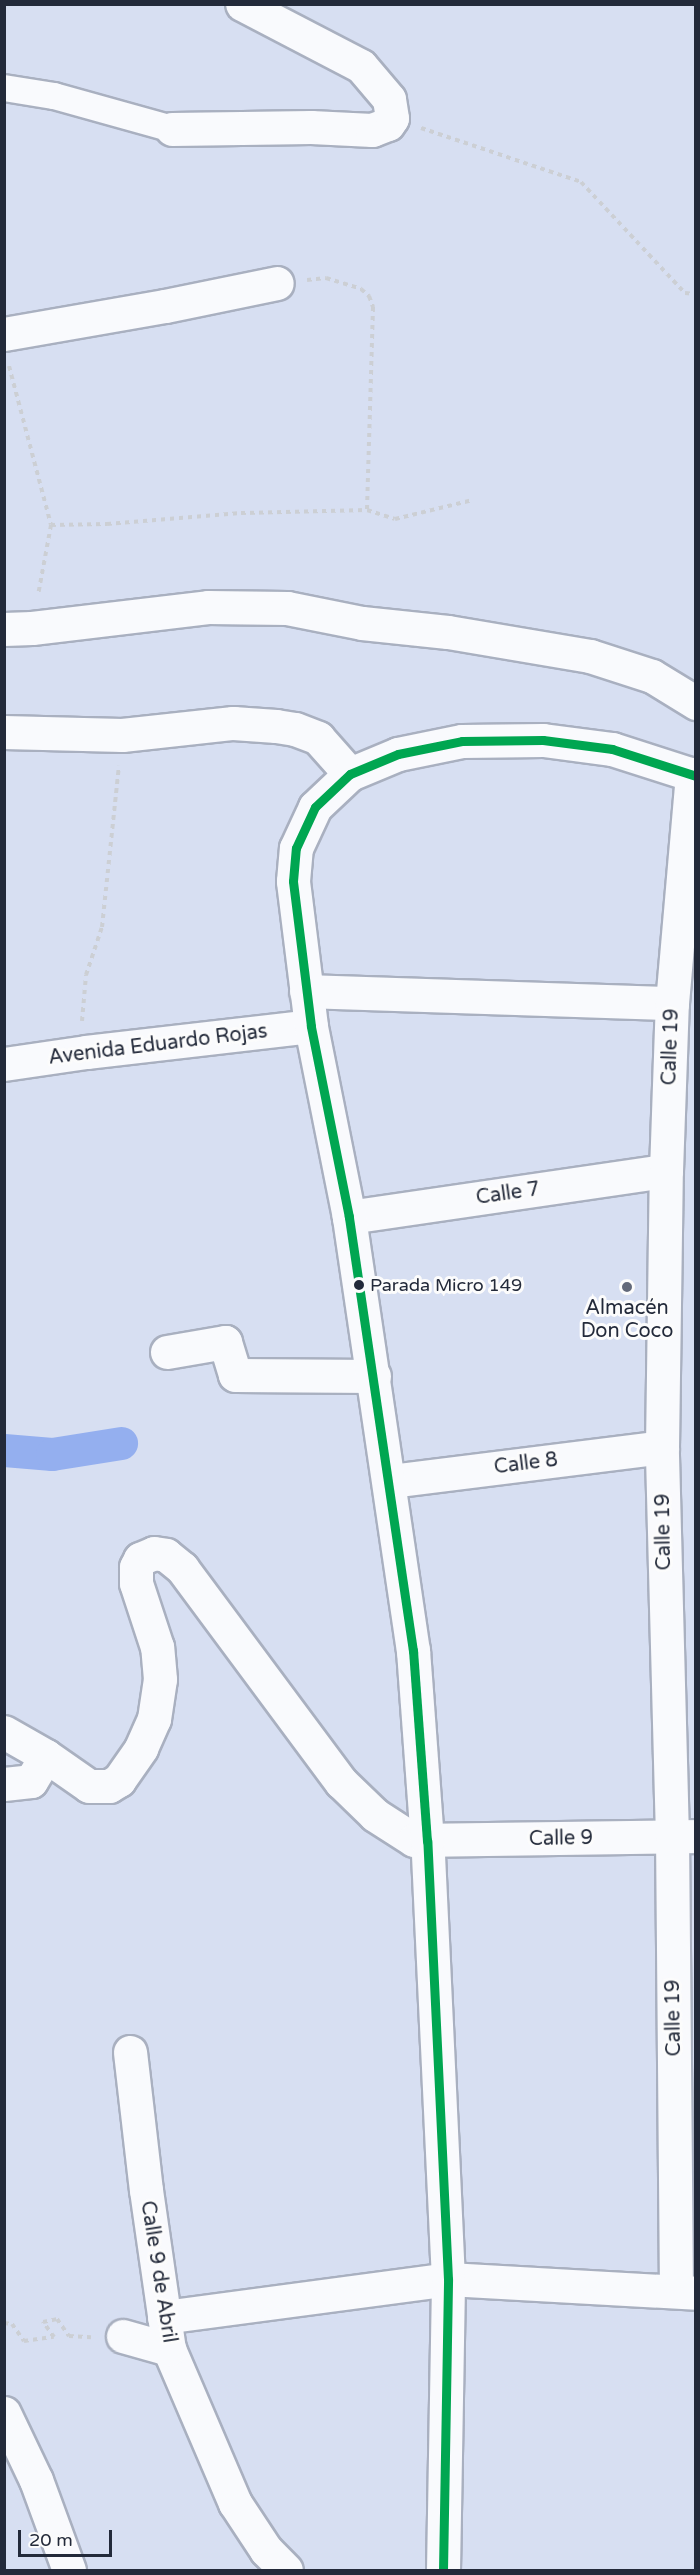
<!DOCTYPE html>
<meta charset="utf-8">
<style>
body{margin:0}
#map{position:relative;width:700px;height:2575px;overflow:hidden;background:#d7dff2;font-family:"Varela Round",sans-serif}
div>[style]{position:absolute}
.canal>*{height:33px;margin:-16.5px;padding:0 16.5px;transform-origin:16.5px;border-radius:16.5px;background:#94afef}
.path>*{height:4px;margin-top:-2px;transform-origin:0;background:repeating-linear-gradient(90deg,#cccfd4 0 4.5px,transparent 0 9px)}
.roads{filter:drop-shadow(2px 0 #a9b0c0) drop-shadow(-2px 0 #a9b0c0) drop-shadow(0 2px #a9b0c0) drop-shadow(0 -2px #a9b0c0)}
.pedestrian>*{height:26px;margin:-13px;padding:0 13px;transform-origin:13px;border-radius:13px;background:#f9fafd}
.minor>*{height:33px;margin:-16.5px;padding:0 16.5px;transform-origin:16.5px;border-radius:16.5px;background:#f9fafd}
.bus-1>*{height:9px;margin:-4.5px;padding:0 4.5px;transform-origin:4.5px;border-radius:4.5px;background:#00a651}
.dots>*{width:16px;height:16px;translate:-50% -50%;box-sizing:border-box;border:3px solid #fcfcfc;border-radius:50%}
span{translate:-50% -50%;white-space:nowrap;text-align:center;line-height:1.15;-webkit-text-stroke:6px #fcfcfc;paint-order:stroke}
.bus-label{font-size:18px;color:#232a3a}
.left{translate:0 -50%;text-align:left}
.street-label{font-size:20px;color:#232a3a}
.poi-label{font-size:20px;color:#232a3a}
.frame{position:absolute;inset:0;border:6px solid #232a3a;pointer-events:none}
.scale{position:absolute;left:18px;top:2530px;width:94px;height:27px;box-sizing:border-box;border:3px solid #232a3a;border-top:0;padding-left:8px;font-size:18px;line-height:21px;white-space:nowrap;color:#232a3a;-webkit-text-stroke:4px #fcfcfc;paint-order:stroke}
</style>
<div id="map">
<div class="canal">
<i style="left:4px;top:1450px;width:48px;rotate:4.8deg"></i>
<i style="left:52px;top:1454px;width:70px;rotate:-9.1deg"></i>
</div>
<div class="path">
<i style="left:421px;top:128px;width:169px;rotate:18.6deg"></i>
<i style="left:581px;top:182px;width:152px;rotate:46.9deg"></i>
<i style="left:685px;top:293px;width:11px;rotate:5deg"></i>
<i style="left:307px;top:280px;width:19px;rotate:-6deg"></i>
<i style="left:326px;top:278px;width:37px;rotate:17deg"></i>
<i style="left:361px;top:289px;width:11px;rotate:41deg"></i>
<i style="left:369px;top:296px;width:12px;rotate:70deg"></i>
<i style="left:373px;top:307px;width:203px;rotate:91.7deg"></i>
<i style="left:9px;top:366px;width:164px;rotate:75.2deg"></i>
<i style="left:51px;top:525px;width:71px;rotate:100.5deg"></i>
<i style="left:51px;top:525px;width:56px;rotate:-1deg"></i>
<i style="left:107px;top:524px;width:134px;rotate:-4.7deg"></i>
<i style="left:241px;top:513px;width:126px;rotate:-1.4deg"></i>
<i style="left:367px;top:510px;width:29px;rotate:18deg"></i>
<i style="left:395px;top:519px;width:80px;rotate:-13.7deg"></i>
<i style="left:82px;top:1021px;width:46px;rotate:-85deg"></i>
<i style="left:86px;top:975px;width:51px;rotate:-71.6deg"></i>
<i style="left:102px;top:927px;width:162px;rotate:-84deg"></i>
<i style="left:4px;top:2323px;width:8px;rotate:7deg"></i>
<i style="left:12px;top:2324px;width:21px;rotate:55deg"></i>
<i style="left:24px;top:2341px;width:30px;rotate:-8deg"></i>
<i style="left:54px;top:2337px;width:19px;rotate:-126deg"></i>
<i style="left:43px;top:2322px;width:14px;rotate:-12deg"></i>
<i style="left:57px;top:2319px;width:21px;rotate:55deg"></i>
<i style="left:69px;top:2336px;width:22px;rotate:3deg"></i>
</div>
<div class="roads">
<div class="pedestrian">
<i style="left:4px;top:88px;width:51px;rotate:9.1deg"></i>
<i style="left:54px;top:96px;width:123px;rotate:15.6deg"></i>
</div>
<div class="minor">
<i style="left:172px;top:129px;width:139px;rotate:-0.8deg"></i>
<i style="left:311px;top:127px;width:61px;rotate:2.8deg"></i>
<i style="left:372px;top:130px;width:17px;rotate:-21deg"></i>
<i style="left:388px;top:124px;width:7px;rotate:-56deg"></i>
<i style="left:392px;top:118px;width:19px;rotate:-99deg"></i>
<i style="left:389px;top:99px;width:43px;rotate:-130.3deg"></i>
<i style="left:361px;top:66px;width:134px;rotate:-152.5deg"></i>
<i style="left:4px;top:334px;width:163px;rotate:-9.9deg"></i>
<i style="left:165px;top:306px;width:114px;rotate:-11.6deg"></i>
<i style="left:4px;top:629px;width:28px;rotate:-2deg"></i>
<i style="left:32px;top:628px;width:177px;rotate:-6.8deg"></i>
<i style="left:208px;top:607px;width:79px;rotate:0.7deg"></i>
<i style="left:287px;top:608px;width:76px;rotate:11.3deg"></i>
<i style="left:362px;top:623px;width:86px;rotate:6deg"></i>
<i style="left:448px;top:632px;width:144px;rotate:9.6deg"></i>
<i style="left:590px;top:656px;width:65px;rotate:17.9deg"></i>
<i style="left:652px;top:676px;width:52px;rotate:31.5deg"></i>
<i style="left:4px;top:732px;width:118px;rotate:1.5deg"></i>
<i style="left:122px;top:735px;width:112px;rotate:-6.2deg"></i>
<i style="left:233px;top:723px;width:43px;rotate:4deg"></i>
<i style="left:276px;top:726px;width:19px;rotate:9deg"></i>
<i style="left:295px;top:729px;width:25px;rotate:21deg"></i>
<i style="left:318px;top:738px;width:48px;rotate:48.4deg"></i>
<i style="left:306px;top:991px;width:366px;rotate:1.9deg"></i>
<i style="left:4px;top:1064px;width:83px;rotate:-8.3deg"></i>
<i style="left:86px;top:1052px;width:226px;rotate:-6.6deg"></i>
<i style="left:349px;top:1217px;width:320px;rotate:-8.3deg"></i>
<i style="left:167px;top:1352px;width:59px;rotate:-9.8deg"></i>
<i style="left:225px;top:1342px;width:34px;rotate:73deg"></i>
<i style="left:235px;top:1375px;width:139px;rotate:0.4deg"></i>
<i style="left:390px;top:1481px;width:274px;rotate:-7.1deg"></i>
<i style="left:4px;top:1732px;width:48px;rotate:29.7deg"></i>
<i style="left:46px;top:1756px;width:52px;rotate:34.9deg"></i>
<i style="left:89px;top:1786px;width:20px"></i>
<i style="left:109px;top:1786px;width:12px;rotate:-31deg"></i>
<i style="left:119px;top:1780px;width:39px;rotate:-55deg"></i>
<i style="left:141px;top:1748px;width:32px;rotate:-66deg"></i>
<i style="left:154px;top:1719px;width:40px;rotate:-81.5deg"></i>
<i style="left:160px;top:1679px;width:32px;rotate:-95deg"></i>
<i style="left:157px;top:1647px;width:67px;rotate:-108.2deg"></i>
<i style="left:136px;top:1583px;width:16px;rotate:-90deg"></i>
<i style="left:136px;top:1567px;width:9px;rotate:-63deg"></i>
<i style="left:140px;top:1559px;width:15px;rotate:-23deg"></i>
<i style="left:154px;top:1553px;width:12px;rotate:9deg"></i>
<i style="left:166px;top:1555px;width:21px;rotate:39deg"></i>
<i style="left:182px;top:1568px;width:267px;rotate:53.4deg"></i>
<i style="left:341px;top:1782px;width:47px;rotate:44.1deg"></i>
<i style="left:375px;top:1815px;width:46px;rotate:32.7deg"></i>
<i style="left:414px;top:1840px;width:282px;rotate:-0.8deg"></i>
<i style="left:4px;top:1784px;width:27px;rotate:-6deg"></i>
<i style="left:31px;top:1781px;width:29px;rotate:-59deg"></i>
<i style="left:130px;top:2052px;width:139px;rotate:83.4deg"></i>
<i style="left:146px;top:2190px;width:161px;rotate:81.8deg"></i>
<i style="left:169px;top:2349px;width:168px;rotate:66.8deg"></i>
<i style="left:235px;top:2503px;width:56px;rotate:56.6deg"></i>
<i style="left:266px;top:2550px;width:28px;rotate:45deg"></i>
<i style="left:676px;top:2291px;width:454px;rotate:-90.5deg"></i>
<i style="left:672px;top:1837px;width:390px;rotate:-91.5deg"></i>
<i style="left:662px;top:1447px;width:276px;rotate:-89.2deg"></i>
<i style="left:666px;top:1171px;width:168px;rotate:-88deg"></i>
<i style="left:672px;top:1003px;width:230px;rotate:-85deg"></i>
<i style="left:164px;top:2317px;width:287px;rotate:-7.6deg"></i>
<i style="left:448px;top:2279px;width:248px;rotate:3.2deg"></i>
<i style="left:123px;top:2336px;width:48px;rotate:15.8deg"></i>
<i style="left:4px;top:2413px;width:74px;rotate:64.5deg"></i>
<i style="left:36px;top:2480px;width:96px;rotate:69.9deg"></i>
<i style="left:443px;top:2570px;width:291px;rotate:-89deg"></i>
<i style="left:448px;top:2279px;width:439px;rotate:-92.7deg"></i>
<i style="left:427px;top:1841px;width:191px;rotate:-94.2deg"></i>
<i style="left:413px;top:1651px;width:439px;rotate:-98.4deg"></i>
<i style="left:349px;top:1217px;width:195px;rotate:-101.3deg"></i>
<i style="left:311px;top:1026px;width:146px;rotate:-97.1deg"></i>
<i style="left:293px;top:881px;width:33px;rotate:-85deg"></i>
<i style="left:296px;top:848px;width:45px;rotate:-65.1deg"></i>
<i style="left:315px;top:807px;width:48px;rotate:-43.3deg"></i>
<i style="left:350px;top:774px;width:52px;rotate:-22.6deg"></i>
<i style="left:398px;top:754px;width:65px;rotate:-11.5deg"></i>
<i style="left:462px;top:741px;width:81px;rotate:-0.7deg"></i>
<i style="left:543px;top:740px;width:70px;rotate:7.4deg"></i>
<i style="left:612px;top:749px;width:88px;rotate:17.8deg"></i>
</div>
</div>
<div class="bus-1">
<i style="left:443px;top:2570px;width:291px;rotate:-89deg"></i>
<i style="left:448px;top:2279px;width:439px;rotate:-92.7deg"></i>
<i style="left:427px;top:1841px;width:191px;rotate:-94.2deg"></i>
<i style="left:413px;top:1651px;width:439px;rotate:-98.4deg"></i>
<i style="left:349px;top:1217px;width:195px;rotate:-101.3deg"></i>
<i style="left:311px;top:1026px;width:146px;rotate:-97.1deg"></i>
<i style="left:293px;top:881px;width:33px;rotate:-85deg"></i>
<i style="left:296px;top:848px;width:45px;rotate:-65.1deg"></i>
<i style="left:315px;top:807px;width:48px;rotate:-43.3deg"></i>
<i style="left:350px;top:774px;width:52px;rotate:-22.6deg"></i>
<i style="left:398px;top:754px;width:65px;rotate:-11.5deg"></i>
<i style="left:462px;top:741px;width:81px;rotate:-0.7deg"></i>
<i style="left:543px;top:740px;width:70px;rotate:7.4deg"></i>
<i style="left:612px;top:749px;width:88px;rotate:17.8deg"></i>
</div>
<div class="dots">
<i style="left:359px;top:1285px;background:#232a3a"></i>
<i style="left:627px;top:1287px;background:#62697a"></i>
</div>
<div class="bus-label">
<span class="left" style="left:370px;top:1285px">Parada Micro 149</span>
</div>
<div class="street-label">
<span style="left:158px;top:1045px;rotate:-7deg">Avenida Eduardo Rojas</span>
<span style="left:671px;top:1047px;rotate:-88deg">Calle 19</span>
<span style="left:508px;top:1194px;rotate:-8deg">Calle 7</span>
<span style="left:526px;top:1464px;rotate:-7deg">Calle 8</span>
<span style="left:664px;top:1532px;rotate:-91deg">Calle 19</span>
<span style="left:561px;top:1839px;rotate:-1deg">Calle 9</span>
<span style="left:674px;top:2018px;rotate:-91deg">Calle 19</span>
<span style="left:158px;top:2272px;rotate:81deg">Calle 9 de Abril</span>
</div>
<div class="poi-label">
<span style="left:627px;top:1320px">Almacén<br>Don Coco</span>
</div>
<div class="frame"></div>
<div class="scale">20 m</div>
</div>
